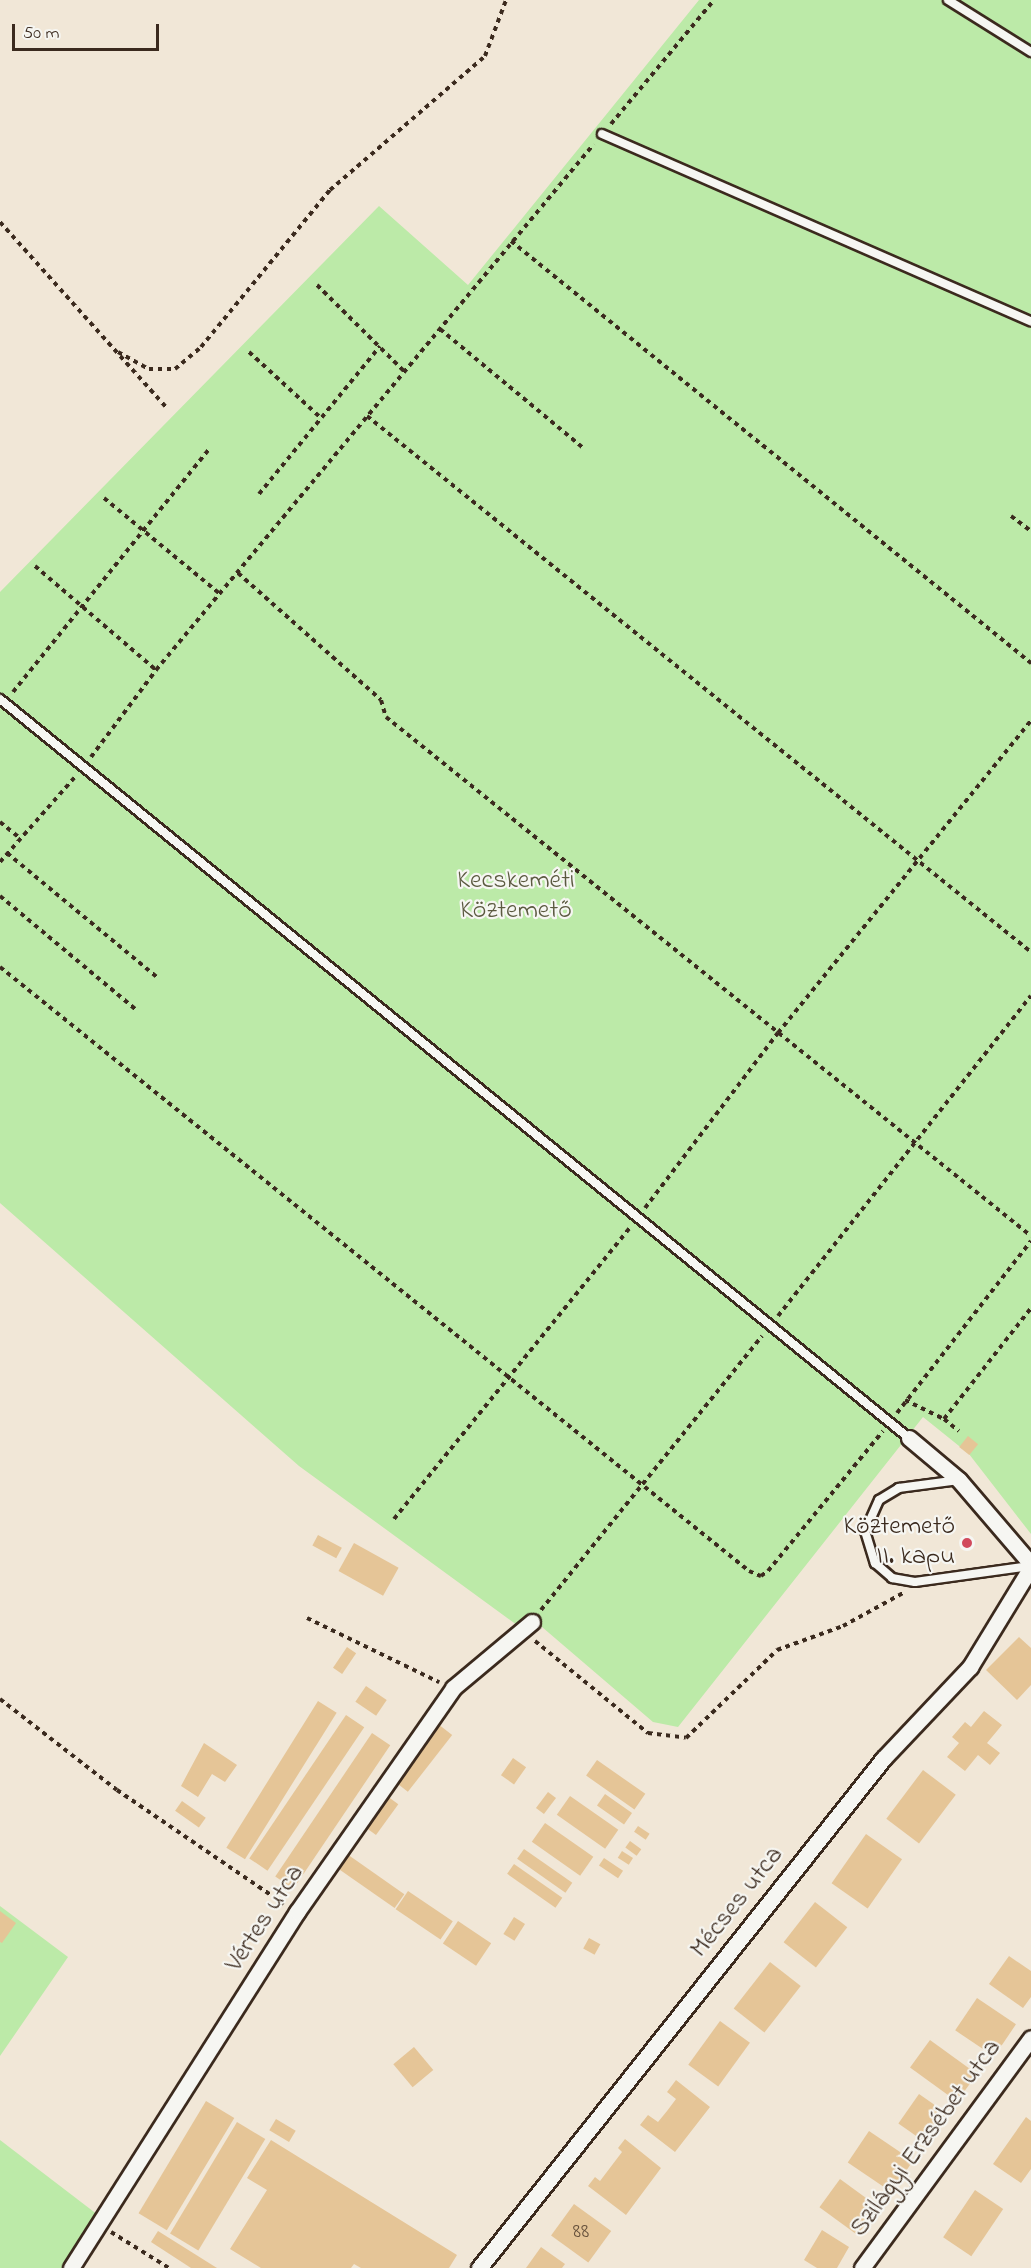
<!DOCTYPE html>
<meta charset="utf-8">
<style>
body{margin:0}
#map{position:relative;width:1031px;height:2268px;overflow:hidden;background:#f1e7d7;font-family:"Indie Flower",sans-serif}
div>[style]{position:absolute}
.green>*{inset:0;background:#bceaa8}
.building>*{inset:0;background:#e5c597;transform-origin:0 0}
.path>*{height:4px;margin-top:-2px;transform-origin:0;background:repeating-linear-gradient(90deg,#3b2a1e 0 4.5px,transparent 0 9px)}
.roads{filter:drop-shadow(2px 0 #3b2a1e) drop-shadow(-2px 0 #3b2a1e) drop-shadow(0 2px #3b2a1e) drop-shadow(0 -2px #3b2a1e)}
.service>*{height:8px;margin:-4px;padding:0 4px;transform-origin:4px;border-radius:4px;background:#f6f6f2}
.minor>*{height:15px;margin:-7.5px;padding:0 7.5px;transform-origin:7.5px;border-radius:7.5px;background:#f6f6f2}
.dots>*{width:16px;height:16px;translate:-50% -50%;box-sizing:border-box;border:3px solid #f6f6f2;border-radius:50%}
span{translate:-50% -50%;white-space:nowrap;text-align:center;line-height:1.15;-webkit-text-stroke:4.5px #f6f6f2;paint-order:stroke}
.number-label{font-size:22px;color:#66513c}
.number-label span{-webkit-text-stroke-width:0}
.park-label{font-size:26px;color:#5b5a40}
.poi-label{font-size:26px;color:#3b2a1e}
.right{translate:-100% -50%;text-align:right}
.street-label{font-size:26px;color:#3b2a1e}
.scale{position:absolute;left:12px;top:24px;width:147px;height:27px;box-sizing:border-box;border:3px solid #3b2a1e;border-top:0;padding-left:8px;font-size:18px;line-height:21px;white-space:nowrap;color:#3b2a1e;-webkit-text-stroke:4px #f6f6f2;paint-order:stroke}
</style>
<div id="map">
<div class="green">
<i style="clip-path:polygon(699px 0,1031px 0,1031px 1534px,969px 1454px,923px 1417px,678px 1727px,653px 1722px,528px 1615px,517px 1625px,299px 1466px,0 1203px,0 592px,379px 206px,468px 285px)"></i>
<i style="clip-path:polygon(0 1906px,68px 1957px,0 2056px)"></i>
<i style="clip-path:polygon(0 2140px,98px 2215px,62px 2268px,0 2268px)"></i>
</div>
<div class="building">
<i style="left:968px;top:1436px;width:13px;height:14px;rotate:39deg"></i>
<i style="left:318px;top:1535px;width:27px;height:12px;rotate:28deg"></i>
<i style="left:354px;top:1543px;width:51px;height:32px;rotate:29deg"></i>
<i style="clip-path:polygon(1019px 1637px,1031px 1648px,1031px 1685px,1017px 1700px,986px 1670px)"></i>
<i style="left:347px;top:1647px;width:11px;height:25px;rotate:34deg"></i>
<i style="left:366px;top:1686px;width:25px;height:19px;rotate:34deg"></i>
<i style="left:318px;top:1701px;width:22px;height:173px;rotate:32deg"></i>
<i style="clip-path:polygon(984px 1711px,1002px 1725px,987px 1743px,1000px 1753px,990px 1765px,978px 1755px,965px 1771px,947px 1757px,959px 1743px,952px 1737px,965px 1722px,971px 1727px)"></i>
<i style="left:346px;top:1715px;width:22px;height:173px;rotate:34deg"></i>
<i style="left:438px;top:1724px;width:18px;height:72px;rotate:38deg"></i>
<i style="left:372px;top:1733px;width:22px;height:173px;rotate:34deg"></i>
<i style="clip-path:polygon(204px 1743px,237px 1765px,225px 1782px,212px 1774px,198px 1797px,181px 1786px)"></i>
<i style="left:513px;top:1758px;width:16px;height:21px;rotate:35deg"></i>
<i style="left:597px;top:1760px;width:59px;height:19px;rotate:35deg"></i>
<i style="left:923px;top:1770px;width:41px;height:61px;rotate:37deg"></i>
<i style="left:548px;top:1792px;width:10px;height:20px;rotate:37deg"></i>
<i style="left:605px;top:1794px;width:33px;height:14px;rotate:35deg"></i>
<i style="left:387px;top:1796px;width:14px;height:38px;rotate:36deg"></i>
<i style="left:570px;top:1796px;width:59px;height:23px;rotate:35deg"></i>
<i style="left:182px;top:1801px;width:29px;height:12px;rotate:35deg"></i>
<i style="left:545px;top:1823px;width:59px;height:23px;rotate:35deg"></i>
<i style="left:638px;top:1826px;width:14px;height:7px;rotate:34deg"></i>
<i style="left:866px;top:1834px;width:44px;height:60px;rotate:35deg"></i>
<i style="left:630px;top:1841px;width:14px;height:8px;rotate:36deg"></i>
<i style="left:524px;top:1849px;width:59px;height:12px;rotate:35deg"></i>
<i style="left:622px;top:1851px;width:13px;height:8px;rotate:32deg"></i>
<i style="left:347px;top:1854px;width:70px;height:17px;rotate:35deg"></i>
<i style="left:604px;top:1858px;width:23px;height:9px;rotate:34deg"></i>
<i style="left:514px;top:1864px;width:59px;height:12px;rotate:35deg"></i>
<i style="left:408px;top:1891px;width:54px;height:22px;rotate:34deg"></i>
<i style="left:815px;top:1902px;width:41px;height:51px;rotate:38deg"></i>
<i style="clip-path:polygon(0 1911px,16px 1923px,2px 1943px,0 1942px)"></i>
<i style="left:514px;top:1917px;width:13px;height:20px;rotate:32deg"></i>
<i style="left:458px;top:1921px;width:40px;height:27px;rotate:34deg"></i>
<i style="left:589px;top:1938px;width:13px;height:12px;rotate:29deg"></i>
<i style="clip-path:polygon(1009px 1956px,1031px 1971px,1031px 1997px,1023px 2008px,989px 1984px)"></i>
<i style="left:770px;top:1962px;width:39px;height:59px;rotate:38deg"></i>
<i style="left:977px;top:1998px;width:47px;height:39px;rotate:34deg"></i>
<i style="left:720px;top:2021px;width:37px;height:54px;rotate:36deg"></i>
<i style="left:930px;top:2040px;width:58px;height:34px;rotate:36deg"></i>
<i style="left:414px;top:2047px;width:30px;height:27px;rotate:50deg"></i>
<i style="clip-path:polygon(676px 2080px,710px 2107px,675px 2152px,640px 2125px,648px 2115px,658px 2122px,667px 2111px,676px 2099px,667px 2092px)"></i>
<i style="left:919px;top:2094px;width:35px;height:36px;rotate:35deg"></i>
<i style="left:206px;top:2101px;width:33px;height:131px;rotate:31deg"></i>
<i style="clip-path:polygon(1026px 2117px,1031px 2121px,1031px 2169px,1021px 2183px,993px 2164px)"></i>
<i style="left:276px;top:2119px;width:23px;height:13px;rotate:31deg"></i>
<i style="left:237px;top:2122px;width:33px;height:130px;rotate:31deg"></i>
<i style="left:869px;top:2131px;width:53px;height:38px;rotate:34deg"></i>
<i style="clip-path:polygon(625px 2139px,661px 2168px,626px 2215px,588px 2186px,595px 2177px,600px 2181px,622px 2152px,618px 2148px)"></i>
<i style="clip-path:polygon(271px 2140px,457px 2255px,449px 2268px,361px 2268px,354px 2264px,351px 2268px,261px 2268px,230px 2249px,267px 2190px,247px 2178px)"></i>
<i style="left:840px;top:2179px;width:47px;height:35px;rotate:36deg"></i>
<i style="left:975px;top:2190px;width:34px;height:57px;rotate:34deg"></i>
<i style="left:574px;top:2204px;width:46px;height:39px;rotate:36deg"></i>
<i style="clip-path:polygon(822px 2230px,849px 2247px,837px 2268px,817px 2268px,804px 2260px)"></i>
<i style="clip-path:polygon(158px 2231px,217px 2268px,191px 2268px,151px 2242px)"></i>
<i style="clip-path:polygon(541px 2247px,565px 2264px,562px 2268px,526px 2268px)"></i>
</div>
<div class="path">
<i style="left:611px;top:124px;width:161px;rotate:-50.3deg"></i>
<i style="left:0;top:222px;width:251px;rotate:48.1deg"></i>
<i style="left:511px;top:241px;width:670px;rotate:39.06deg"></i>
<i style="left:317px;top:285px;width:122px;rotate:44.7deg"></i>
<i style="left:440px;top:329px;width:185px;rotate:39.7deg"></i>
<i style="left:118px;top:352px;width:35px;rotate:29deg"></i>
<i style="left:149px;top:369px;width:26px"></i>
<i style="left:175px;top:369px;width:34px;rotate:-40deg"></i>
<i style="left:201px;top:347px;width:203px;rotate:-50.6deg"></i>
<i style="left:330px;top:190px;width:205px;rotate:-40.8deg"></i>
<i style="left:485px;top:56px;width:60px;rotate:-69.4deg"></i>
<i style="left:249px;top:352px;width:98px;rotate:42.5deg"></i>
<i style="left:367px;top:416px;width:853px;rotate:38.91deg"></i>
<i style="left:259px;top:494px;width:191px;rotate:-50.7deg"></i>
<i style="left:104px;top:498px;width:151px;rotate:39.6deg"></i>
<i style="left:1011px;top:516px;width:25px;rotate:37deg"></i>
<i style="left:35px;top:566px;width:160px;rotate:40.7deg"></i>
<i style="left:238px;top:573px;width:191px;rotate:41.6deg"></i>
<i style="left:381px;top:700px;width:18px;rotate:74deg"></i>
<i style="left:386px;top:717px;width:828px;rotate:38.82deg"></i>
<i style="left:13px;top:692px;width:314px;rotate:-51.1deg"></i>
<i style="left:91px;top:757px;width:109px;rotate:-53.2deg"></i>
<i style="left:156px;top:670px;width:684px;rotate:-50.22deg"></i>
<i style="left:0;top:822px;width:26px;rotate:39deg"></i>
<i style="left:7px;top:853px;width:196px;rotate:39.6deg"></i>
<i style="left:0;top:862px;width:113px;rotate:-48.6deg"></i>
<i style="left:0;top:896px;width:176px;rotate:39.9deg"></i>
<i style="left:0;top:967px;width:962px;rotate:38.88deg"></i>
<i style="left:749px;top:1571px;width:13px;rotate:23deg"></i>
<i style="left:761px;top:1576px;width:9px;rotate:-36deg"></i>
<i style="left:768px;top:1571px;width:181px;rotate:-50.6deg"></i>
<i style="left:645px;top:1208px;width:220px;rotate:-52.8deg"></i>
<i style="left:778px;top:1033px;width:402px;rotate:-51deg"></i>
<i style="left:778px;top:1316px;width:408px;rotate:-51.7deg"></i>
<i style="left:905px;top:1400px;width:43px;rotate:26deg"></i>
<i style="left:944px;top:1419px;width:141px;rotate:-51.9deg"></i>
<i style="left:897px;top:1413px;width:218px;rotate:-52.1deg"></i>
<i style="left:944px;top:1419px;width:19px;rotate:39deg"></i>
<i style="left:394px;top:1519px;width:377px;rotate:-51deg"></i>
<i style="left:541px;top:1610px;width:352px;rotate:-51.1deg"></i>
<i style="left:307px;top:1618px;width:147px;rotate:25.9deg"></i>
<i style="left:535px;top:1641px;width:146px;rotate:39.2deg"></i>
<i style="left:648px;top:1733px;width:38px;rotate:7deg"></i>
<i style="left:686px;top:1738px;width:127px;rotate:-44deg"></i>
<i style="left:777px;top:1650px;width:70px;rotate:-20deg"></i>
<i style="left:843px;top:1626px;width:68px;rotate:-28.8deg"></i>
<i style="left:0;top:1699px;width:148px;rotate:37.9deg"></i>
<i style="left:117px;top:1790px;width:202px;rotate:34.3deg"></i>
<i style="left:111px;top:2232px;width:68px;rotate:31.8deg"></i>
</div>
<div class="roads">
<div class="service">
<i style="left:948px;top:0;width:98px;rotate:32.1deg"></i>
<i style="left:602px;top:134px;width:468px;rotate:23.6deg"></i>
<i style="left:0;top:699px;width:1171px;rotate:39.11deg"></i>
<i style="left:959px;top:1480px;width:61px;rotate:172.4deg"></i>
<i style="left:899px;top:1488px;width:23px;rotate:149deg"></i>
<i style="left:879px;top:1500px;width:34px;rotate:114deg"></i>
<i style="left:865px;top:1531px;width:34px;rotate:73deg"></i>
<i style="left:875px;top:1563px;width:23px;rotate:41deg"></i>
<i style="left:892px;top:1578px;width:23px;rotate:10deg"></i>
<i style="left:915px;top:1582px;width:116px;rotate:-7.9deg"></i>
</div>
<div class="minor">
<i style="left:909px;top:1438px;width:65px;rotate:40deg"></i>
<i style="left:959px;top:1480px;width:111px;rotate:49.4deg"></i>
<i style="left:71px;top:2268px;width:422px;rotate:-57.6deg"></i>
<i style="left:297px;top:1912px;width:273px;rotate:-55.1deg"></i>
<i style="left:453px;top:1688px;width:103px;rotate:-39.9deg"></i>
<i style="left:479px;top:2268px;width:650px;rotate:-51.56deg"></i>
<i style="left:883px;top:1759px;width:127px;rotate:-46.6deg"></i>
<i style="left:970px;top:1667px;width:117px;rotate:-58.6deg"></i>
<i style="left:862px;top:2268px;width:285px;rotate:-53.7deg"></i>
</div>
</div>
<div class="dots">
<i style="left:967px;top:1543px;background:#d1495b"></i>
</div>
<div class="number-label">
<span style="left:581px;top:2233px">88</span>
</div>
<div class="park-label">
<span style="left:516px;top:897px">Kecskeméti<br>Köztemető</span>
</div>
<div class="poi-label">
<span class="right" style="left:955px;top:1543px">Köztemető<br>II. kapu</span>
</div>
<div class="street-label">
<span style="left:738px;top:1903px;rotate:-52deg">Mécses utca</span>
<span style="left:266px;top:1919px;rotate:-57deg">Vértes utca</span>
<span style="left:927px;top:2139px;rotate:-54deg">Szilágyi Erzsébet utca</span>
</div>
<div class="scale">50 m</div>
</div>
